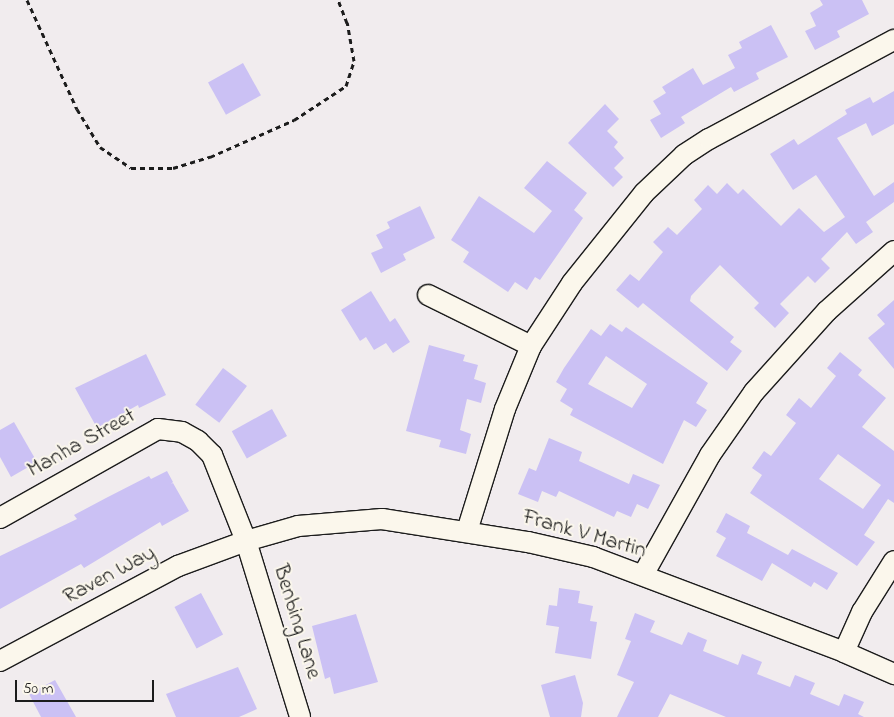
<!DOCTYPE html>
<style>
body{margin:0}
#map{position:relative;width:894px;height:717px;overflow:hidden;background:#f1ecee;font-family:"Indie Flower",sans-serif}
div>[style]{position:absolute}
.building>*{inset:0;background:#cbc1f4;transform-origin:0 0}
.path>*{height:3px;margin-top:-1.5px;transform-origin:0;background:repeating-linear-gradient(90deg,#1c1c1c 0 5px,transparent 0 9px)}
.roads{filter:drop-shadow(1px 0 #1c1c1c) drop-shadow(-1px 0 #1c1c1c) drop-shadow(0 1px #1c1c1c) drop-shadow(0 -1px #1c1c1c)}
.minor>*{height:20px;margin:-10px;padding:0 10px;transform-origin:10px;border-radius:10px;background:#fbf7ec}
span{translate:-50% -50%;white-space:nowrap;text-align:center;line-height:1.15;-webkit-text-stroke:4px #fbf7ec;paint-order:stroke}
.street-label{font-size:22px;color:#1c1c1c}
.scale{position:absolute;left:15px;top:680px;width:139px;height:22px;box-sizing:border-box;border:2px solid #1c1c1c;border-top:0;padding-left:6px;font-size:15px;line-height:18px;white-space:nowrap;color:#1c1c1c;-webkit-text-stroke:4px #fbf7ec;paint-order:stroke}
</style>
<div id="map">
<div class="building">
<i style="clip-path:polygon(820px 0,862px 0,869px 14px,837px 31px,840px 37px,815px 50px,805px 31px,816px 26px,810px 13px,823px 5px)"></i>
<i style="clip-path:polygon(771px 25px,788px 57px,756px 73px,759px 79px,734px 92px,731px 87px,681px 117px,685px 123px,661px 138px,650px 120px,661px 114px,653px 101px,666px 93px,662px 87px,693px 68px,703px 85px,735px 68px,728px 55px,742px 48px,739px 42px)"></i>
<i style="left:243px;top:63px;width:37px;height:40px;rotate:61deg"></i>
<i style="clip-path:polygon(894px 91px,894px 124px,872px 136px,866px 123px,837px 138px,874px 196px,894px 182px,894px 202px,866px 222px,873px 232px,856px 244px,847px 232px,821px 259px,830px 268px,815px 283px,808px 276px,780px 304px,789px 313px,775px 328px,754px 308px,759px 303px,720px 265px,691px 296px,690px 301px,734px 337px,730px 342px,742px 351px,727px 371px,643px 303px,638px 308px,616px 290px,630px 274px,639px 281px,663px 252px,653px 242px,668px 227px,677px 235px,702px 209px,694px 200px,708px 185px,717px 194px,727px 183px,738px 194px,743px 189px,781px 226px,799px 208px,824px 232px,845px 217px,816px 175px,793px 190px,770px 154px,794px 139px,798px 145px,847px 114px,845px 110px,870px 97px,873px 103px)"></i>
<i style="clip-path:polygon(605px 104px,619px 119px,607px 131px,618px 142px,614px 147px,624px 158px,614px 168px,623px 177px,613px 187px,568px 143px)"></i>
<i style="clip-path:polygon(547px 161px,587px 193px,574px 210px,583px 218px,540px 280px,535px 277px,527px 290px,515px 282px,508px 292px,463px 262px,469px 252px,451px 240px,479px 196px,534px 233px,552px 211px,524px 188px)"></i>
<i style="clip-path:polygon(420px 206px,435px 238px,403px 254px,406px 260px,381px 273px,371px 253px,383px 248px,376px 235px,390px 228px,387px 222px)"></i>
<i style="clip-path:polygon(371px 291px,390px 322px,395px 318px,410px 342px,393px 353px,386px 343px,374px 350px,366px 337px,360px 341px,341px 310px)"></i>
<i style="clip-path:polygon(894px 300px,894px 369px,868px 338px,885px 324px,877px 315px)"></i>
<i style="clip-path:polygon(evenodd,610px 324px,622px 332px,626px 327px,708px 383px,696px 403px,707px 410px,696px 427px,684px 420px,663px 464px,570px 415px,573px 409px,560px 401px,567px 389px,556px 382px,564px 368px,591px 329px,601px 336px,610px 324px,606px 356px,647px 384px,632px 408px,588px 384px,606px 356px)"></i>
<i style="clip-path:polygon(429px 345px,465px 355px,463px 361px,478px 365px,474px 379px,486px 383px,481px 403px,467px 399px,460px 430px,471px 434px,466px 454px,439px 447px,441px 440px,406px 431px)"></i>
<i style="clip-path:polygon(evenodd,840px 352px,862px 370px,858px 375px,886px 398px,862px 427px,894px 451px,894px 503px,888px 499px,864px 535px,875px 542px,857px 566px,750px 493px,762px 475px,752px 468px,764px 451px,771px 456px,796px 423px,786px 415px,799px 398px,811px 408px,836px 376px,827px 368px,840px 352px,838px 454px,881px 485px,863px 509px,819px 479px,838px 454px)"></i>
<i style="clip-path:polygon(146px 354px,166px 395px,139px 408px,138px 405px,97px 428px,75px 388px)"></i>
<i style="left:223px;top:368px;width:30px;height:46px;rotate:37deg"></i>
<i style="left:272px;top:409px;width:31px;height:46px;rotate:61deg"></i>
<i style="clip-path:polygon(14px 422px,37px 462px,11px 477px,0 457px,0 430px)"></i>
<i style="clip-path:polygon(549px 438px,582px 452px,579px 461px,629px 484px,633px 474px,660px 485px,648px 509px,637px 504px,631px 517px,617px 511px,614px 517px,559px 491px,556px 497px,542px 491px,538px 502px,518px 494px,529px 468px,536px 471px)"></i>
<i style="clip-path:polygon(167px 471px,173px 482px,171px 484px,173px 483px,189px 511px,162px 526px,160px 522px,84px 568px,81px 564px,0 609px,0 556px,77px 519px,74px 515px,106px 498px,149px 476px,151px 479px)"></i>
<i style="clip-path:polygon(726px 513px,750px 526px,747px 533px,788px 555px,792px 549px,838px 573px,827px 590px,814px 582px,811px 587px,772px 563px,762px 581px,716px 556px,726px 538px,716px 532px)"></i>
<i style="clip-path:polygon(559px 588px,580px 591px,578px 603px,593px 606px,590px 621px,597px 622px,591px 659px,555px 653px,559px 627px,546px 625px,549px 605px,557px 606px)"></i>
<i style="left:201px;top:593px;width:47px;height:30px;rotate:62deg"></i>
<i style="clip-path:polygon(635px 613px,655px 621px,650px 632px,682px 645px,688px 632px,707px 640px,703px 651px,738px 665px,742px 654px,762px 662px,757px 674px,790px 687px,795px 675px,815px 683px,810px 694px,839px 706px,844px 694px,864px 702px,858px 714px,864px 717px,726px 717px,670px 694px,658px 717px,617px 717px,634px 682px,617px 675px,631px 641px,625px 639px)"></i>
<i style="clip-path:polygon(356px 614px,378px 682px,334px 694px,330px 677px,325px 679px,312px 626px)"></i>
<i style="clip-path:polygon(238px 667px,257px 709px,239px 717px,176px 717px,166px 694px)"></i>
<i style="clip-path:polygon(575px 675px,583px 703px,581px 717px,550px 717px,541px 685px)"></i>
<i style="clip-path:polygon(55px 680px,76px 717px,41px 717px,29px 694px)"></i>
</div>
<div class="path">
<i style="left:27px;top:0;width:120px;rotate:65.4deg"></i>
<i style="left:77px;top:109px;width:44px;rotate:58.8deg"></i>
<i style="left:100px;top:147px;width:37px;rotate:34deg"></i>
<i style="left:131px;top:168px;width:42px"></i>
<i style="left:173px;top:168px;width:39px;rotate:-17deg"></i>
<i style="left:210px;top:157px;width:92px;rotate:-23.8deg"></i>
<i style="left:294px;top:120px;width:62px;rotate:-33.2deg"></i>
<i style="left:346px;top:86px;width:26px;rotate:-72deg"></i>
<i style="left:354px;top:61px;width:39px;rotate:-100deg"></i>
<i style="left:347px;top:23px;width:25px;rotate:-111deg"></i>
</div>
<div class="roads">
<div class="minor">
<i style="left:428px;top:295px;width:115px;rotate:26.3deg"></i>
<i style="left:0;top:518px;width:181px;rotate:-29.4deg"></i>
<i style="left:158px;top:429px;width:24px;rotate:7deg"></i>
<i style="left:182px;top:432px;width:18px;rotate:29deg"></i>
<i style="left:198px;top:441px;width:20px;rotate:45deg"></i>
<i style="left:212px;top:455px;width:92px;rotate:68.4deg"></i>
<i style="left:246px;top:541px;width:184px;rotate:72.9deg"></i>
<i style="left:467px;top:531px;width:128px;rotate:-72.7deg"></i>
<i style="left:505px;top:409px;width:68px;rotate:-67.6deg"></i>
<i style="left:531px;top:346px;width:75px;rotate:-56.9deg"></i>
<i style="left:572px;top:283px;width:115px;rotate:-51.3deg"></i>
<i style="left:644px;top:193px;width:55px;rotate:-43.5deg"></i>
<i style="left:684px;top:155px;width:30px;rotate:-33deg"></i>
<i style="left:709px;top:139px;width:210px;rotate:-28.2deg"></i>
<i style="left:643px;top:575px;width:137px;rotate:-60.8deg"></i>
<i style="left:710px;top:455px;width:77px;rotate:-55.1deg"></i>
<i style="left:754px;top:392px;width:109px;rotate:-48deg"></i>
<i style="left:827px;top:311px;width:90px;rotate:-41.8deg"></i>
<i style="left:844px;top:652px;width:44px;rotate:-65.8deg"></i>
<i style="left:862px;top:612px;width:60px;rotate:-57.9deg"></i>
<i style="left:0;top:661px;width:202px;rotate:-28.1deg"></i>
<i style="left:178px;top:566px;width:72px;rotate:-20.2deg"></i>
<i style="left:246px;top:541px;width:54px;rotate:-16.1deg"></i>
<i style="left:298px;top:526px;width:84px;rotate:-4.8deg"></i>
<i style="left:382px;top:519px;width:148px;rotate:9deg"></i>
<i style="left:528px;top:542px;width:67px;rotate:13deg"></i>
<i style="left:593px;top:557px;width:268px;rotate:20.7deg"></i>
<i style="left:844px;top:652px;width:55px;rotate:23.7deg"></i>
</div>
</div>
<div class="street-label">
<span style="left:82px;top:444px;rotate:-29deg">Manha Street</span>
<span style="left:584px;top:535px;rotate:16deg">Frank V Martin</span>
<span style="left:110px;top:576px;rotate:-28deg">Raven Way</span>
<span style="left:296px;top:622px;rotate:73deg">Benbing Lane</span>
</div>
<div class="scale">50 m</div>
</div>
